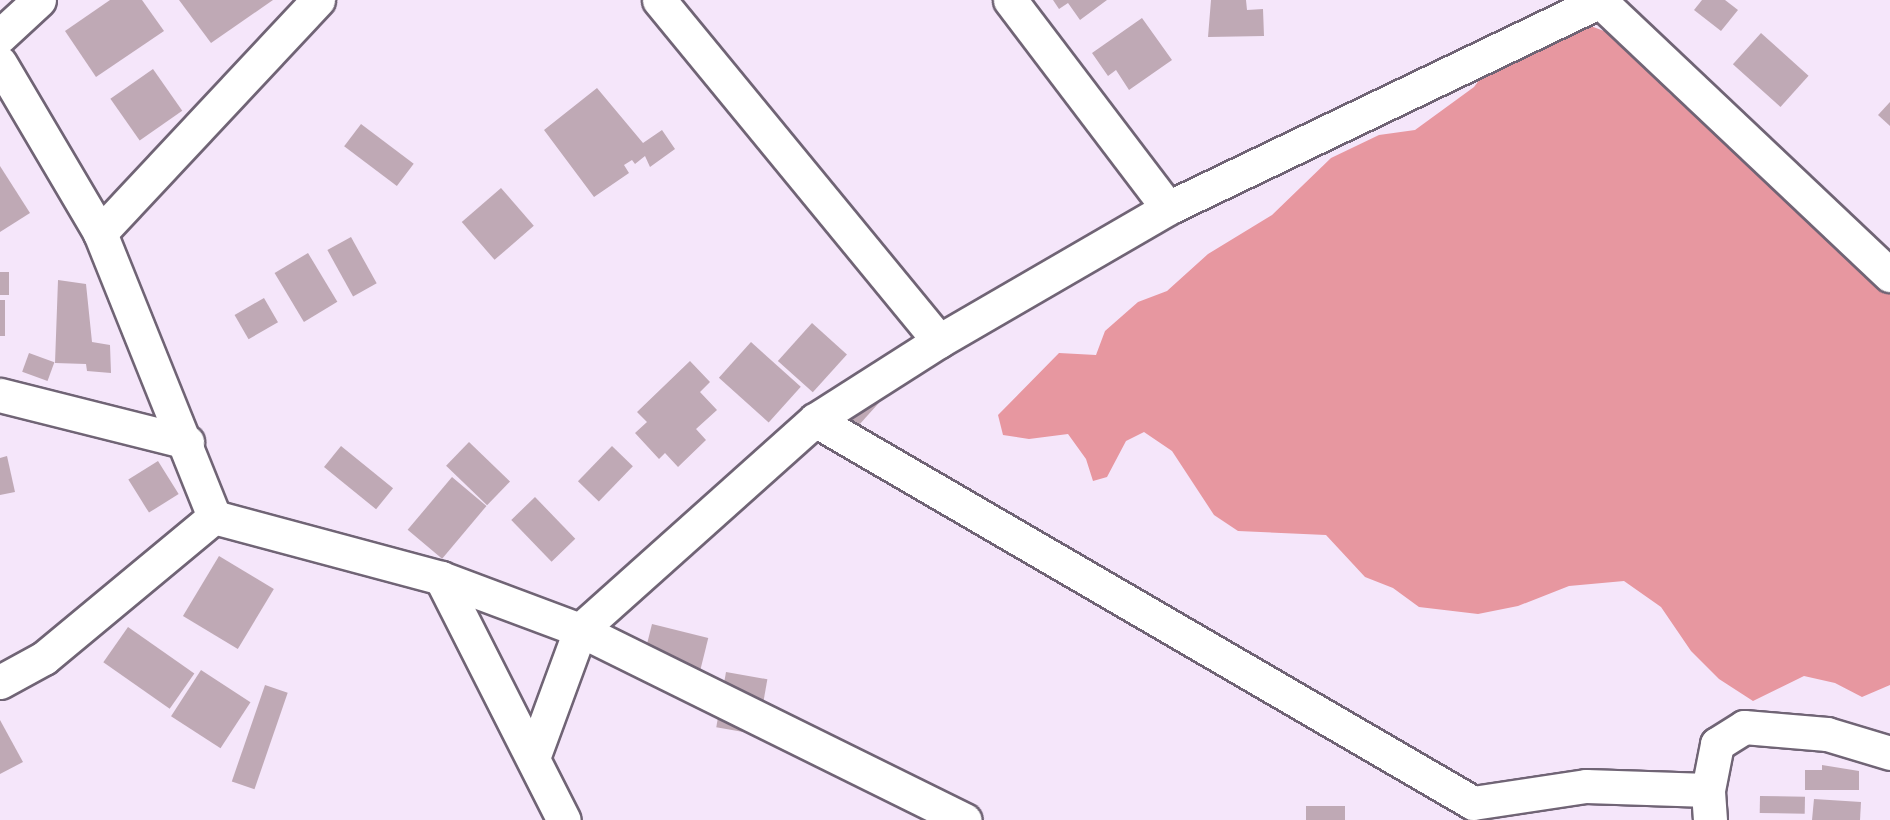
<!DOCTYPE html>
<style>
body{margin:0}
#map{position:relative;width:1890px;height:820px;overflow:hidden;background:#f5e6fa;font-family:Helvetica,sans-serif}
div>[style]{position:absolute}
.forest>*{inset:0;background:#e797a0}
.building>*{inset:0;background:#bfa9b5;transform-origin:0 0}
.roads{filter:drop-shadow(2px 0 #706475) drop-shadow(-2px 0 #706475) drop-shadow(0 2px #706475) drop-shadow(0 -2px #706475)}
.minor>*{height:33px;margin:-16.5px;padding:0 16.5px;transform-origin:16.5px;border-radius:16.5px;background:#fff}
span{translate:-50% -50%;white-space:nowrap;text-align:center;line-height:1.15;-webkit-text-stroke:4.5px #fff;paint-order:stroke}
</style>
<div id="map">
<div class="forest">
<i style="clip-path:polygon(1567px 17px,1625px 39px,1669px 93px,1796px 195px,1820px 235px,1890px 293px,1890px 685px,1862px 697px,1835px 683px,1804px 676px,1753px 701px,1719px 679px,1691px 651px,1661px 607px,1624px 581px,1569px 586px,1518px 606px,1478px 614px,1419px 607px,1393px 588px,1365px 577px,1326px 535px,1238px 531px,1214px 515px,1172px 451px,1144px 432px,1126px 441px,1107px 477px,1093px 481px,1086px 459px,1068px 434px,1029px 439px,1003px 435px,998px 415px,1059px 353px,1096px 355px,1105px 331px,1138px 302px,1167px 291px,1208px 254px,1272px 215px,1331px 158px,1379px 135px,1415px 130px,1474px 87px,1497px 56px)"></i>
</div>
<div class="building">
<i style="clip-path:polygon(110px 0,142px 0,164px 31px,96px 77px,65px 31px)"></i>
<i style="clip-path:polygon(179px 0,273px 0,211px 43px)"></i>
<i style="clip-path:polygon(1053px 0,1107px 0,1080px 20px,1068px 3px,1059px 9px)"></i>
<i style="clip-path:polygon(1211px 0,1246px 0,1247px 10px,1263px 9px,1264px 36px,1208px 37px)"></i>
<i style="clip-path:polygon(1702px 0,1725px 0,1738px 10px,1721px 31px,1694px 10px)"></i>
<i style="clip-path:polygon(1142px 18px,1172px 60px,1129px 90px,1116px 70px,1108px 76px,1092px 53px)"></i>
<i style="left:1761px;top:33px;width:64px;height:42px;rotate:42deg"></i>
<i style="left:153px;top:69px;width:51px;height:52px;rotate:55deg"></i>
<i style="clip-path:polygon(597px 88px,643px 143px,662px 130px,675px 149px,650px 167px,645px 156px,635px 164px,632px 160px,624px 165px,629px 173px,594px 197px,544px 130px)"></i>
<i style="clip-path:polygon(1890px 102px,1890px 126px,1878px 115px)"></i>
<i style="left:361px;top:124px;width:66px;height:28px;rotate:37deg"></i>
<i style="clip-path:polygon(0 166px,30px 213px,0 232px)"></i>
<i style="left:501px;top:188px;width:50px;height:52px;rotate:49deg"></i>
<i style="left:351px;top:237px;width:53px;height:27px;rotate:61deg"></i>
<i style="left:308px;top:253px;width:57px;height:39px;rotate:59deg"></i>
<i style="left:0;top:272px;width:9px;height:23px"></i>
<i style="clip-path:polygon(58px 280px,86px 284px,92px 342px,110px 345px,111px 373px,87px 371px,86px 364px,55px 363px)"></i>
<i style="left:264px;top:298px;width:28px;height:34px;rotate:60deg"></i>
<i style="left:0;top:300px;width:5px;height:36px"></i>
<i style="left:812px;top:323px;width:47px;height:51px;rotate:42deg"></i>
<i style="left:751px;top:342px;width:67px;height:48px;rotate:42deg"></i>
<i style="left:29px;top:353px;width:27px;height:20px;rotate:20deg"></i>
<i style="clip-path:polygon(690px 361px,710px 382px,700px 392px,717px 410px,696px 429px,706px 440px,678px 467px,665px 453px,659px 459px,635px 433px,647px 422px,637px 412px)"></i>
<i style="left:851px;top:377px;width:38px;height:36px;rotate:42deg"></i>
<i style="left:469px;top:442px;width:57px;height:33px;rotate:44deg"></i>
<i style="left:341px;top:446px;width:67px;height:27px;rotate:39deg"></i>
<i style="left:612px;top:446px;width:29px;height:49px;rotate:44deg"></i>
<i style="clip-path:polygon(7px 456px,15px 492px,0 495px,0 458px)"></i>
<i style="left:158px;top:461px;width:39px;height:35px;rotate:58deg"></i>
<i style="left:452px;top:477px;width:45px;height:69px;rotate:40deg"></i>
<i style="left:535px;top:497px;width:58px;height:33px;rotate:46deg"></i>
<i style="left:219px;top:556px;width:64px;height:70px;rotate:31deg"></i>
<i style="left:652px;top:624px;width:58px;height:52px;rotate:14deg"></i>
<i style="left:128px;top:627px;width:81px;height:43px;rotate:35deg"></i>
<i style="left:201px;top:670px;width:59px;height:55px;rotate:33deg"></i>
<i style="left:726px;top:672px;width:42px;height:56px;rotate:10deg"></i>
<i style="left:265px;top:685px;width:24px;height:102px;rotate:19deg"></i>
<i style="clip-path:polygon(0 720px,23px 762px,0 774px)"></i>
<i style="clip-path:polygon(1822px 765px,1859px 771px,1859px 790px,1805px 790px,1805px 770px,1822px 770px)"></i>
<i style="left:1760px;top:796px;width:45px;height:17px;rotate:1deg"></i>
<i style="clip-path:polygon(1814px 799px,1861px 802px,1860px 820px,1812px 820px)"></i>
<i style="left:1306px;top:806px;width:39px;height:14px"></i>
</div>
<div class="roads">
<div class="minor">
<i style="left:659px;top:0;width:441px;rotate:50.6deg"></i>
<i style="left:1010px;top:0;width:261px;rotate:52.8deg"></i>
<i style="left:1600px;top:1px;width:399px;rotate:43.4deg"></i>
<i style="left:0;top:36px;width:53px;rotate:-42.7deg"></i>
<i style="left:0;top:63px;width:197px;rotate:59.5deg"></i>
<i style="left:100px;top:233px;width:306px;rotate:68.1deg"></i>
<i style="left:214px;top:517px;width:235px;rotate:15deg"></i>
<i style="left:441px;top:578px;width:148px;rotate:20.5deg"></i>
<i style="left:580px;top:630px;width:429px;rotate:26.3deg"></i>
<i style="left:100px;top:233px;width:319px;rotate:-46.9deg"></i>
<i style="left:0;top:395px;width:193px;rotate:14.1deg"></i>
<i style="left:815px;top:420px;width:761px;rotate:30.2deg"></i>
<i style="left:1473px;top:803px;width:114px;rotate:-8.6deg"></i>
<i style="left:1586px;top:786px;width:122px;rotate:1.9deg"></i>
<i style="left:441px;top:578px;width:271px;rotate:63.1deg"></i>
<i style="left:0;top:682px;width:50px;rotate:-28.6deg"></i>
<i style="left:44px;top:658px;width:221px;rotate:-39.7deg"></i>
<i style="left:533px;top:758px;width:136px;rotate:-69.8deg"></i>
<i style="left:580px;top:630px;width:315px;rotate:-41.8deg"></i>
<i style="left:815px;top:420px;width:147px;rotate:-32.5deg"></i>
<i style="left:939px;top:341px;width:265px;rotate:-30.1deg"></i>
<i style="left:1168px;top:208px;width:481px;rotate:-25.6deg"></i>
<i style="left:1710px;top:820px;width:30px;rotate:-94deg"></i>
<i style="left:1708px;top:790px;width:47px;rotate:-78.9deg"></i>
<i style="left:1717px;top:744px;width:32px;rotate:-32deg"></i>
<i style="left:1744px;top:727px;width:83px;rotate:4.8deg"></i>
<i style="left:1827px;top:734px;width:66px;rotate:16.8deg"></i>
</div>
</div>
</div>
